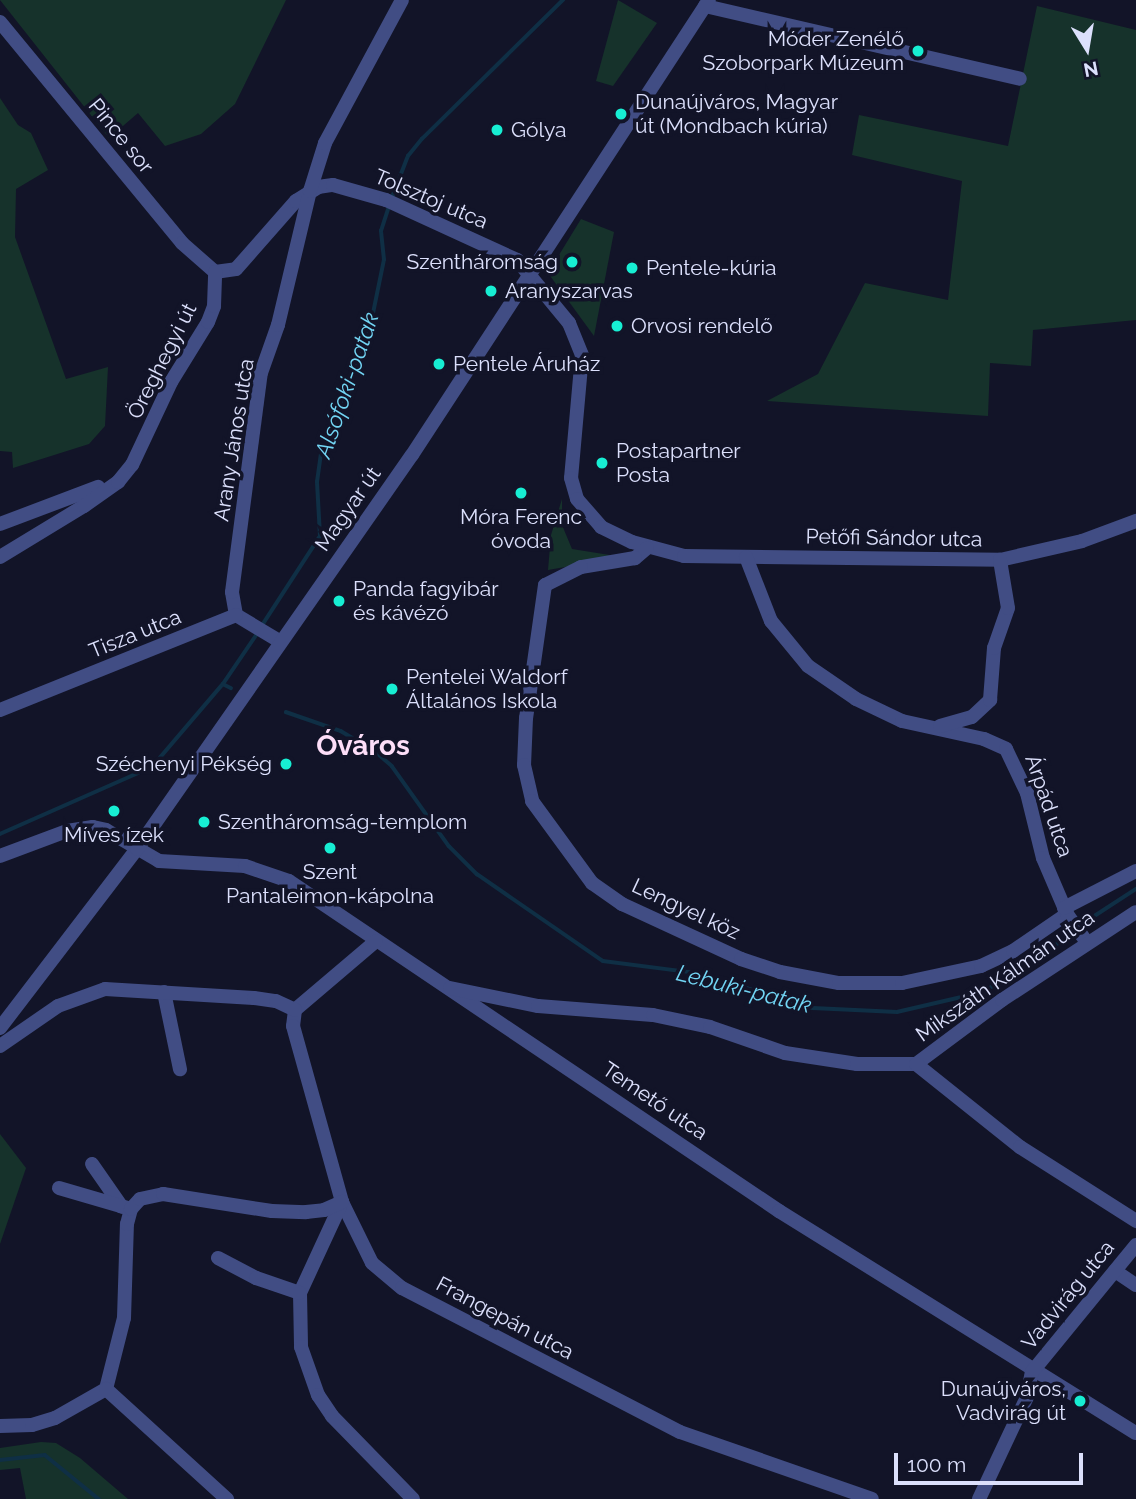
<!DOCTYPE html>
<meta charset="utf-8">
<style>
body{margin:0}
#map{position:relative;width:1136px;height:1499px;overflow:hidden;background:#121428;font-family:Raleway,sans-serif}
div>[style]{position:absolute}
.green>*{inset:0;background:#16322b}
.stream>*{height:3.5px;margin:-1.75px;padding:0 1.75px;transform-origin:1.75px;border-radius:1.75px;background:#0f2f45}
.minor>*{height:14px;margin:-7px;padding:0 7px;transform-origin:7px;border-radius:7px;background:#414d84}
.tertiary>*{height:14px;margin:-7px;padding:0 7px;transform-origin:7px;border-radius:7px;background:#414d84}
.dots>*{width:19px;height:19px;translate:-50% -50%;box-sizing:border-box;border:4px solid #121428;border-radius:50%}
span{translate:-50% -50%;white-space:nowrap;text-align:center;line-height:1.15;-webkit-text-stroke:7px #121428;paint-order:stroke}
.poi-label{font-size:21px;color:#dce0fc}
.right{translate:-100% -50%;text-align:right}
.left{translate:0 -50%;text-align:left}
.street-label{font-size:21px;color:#dce0fc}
.water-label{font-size:23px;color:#72d5f4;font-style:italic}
.district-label{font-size:28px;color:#fddef8;font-weight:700}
.north{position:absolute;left:1052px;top:14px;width:70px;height:70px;-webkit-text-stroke:5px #121428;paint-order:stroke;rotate:169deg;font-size:19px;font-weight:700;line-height:28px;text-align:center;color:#dce0fc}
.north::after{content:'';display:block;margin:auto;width:24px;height:32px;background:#dce0fc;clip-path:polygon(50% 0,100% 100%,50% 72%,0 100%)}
.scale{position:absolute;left:894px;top:1453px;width:189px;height:32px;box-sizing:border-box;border:4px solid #dce0fc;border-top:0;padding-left:9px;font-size:21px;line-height:24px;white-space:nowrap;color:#dce0fc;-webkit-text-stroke:5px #121428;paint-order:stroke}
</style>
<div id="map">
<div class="green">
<i style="clip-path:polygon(0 0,286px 0,235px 104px,201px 134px,165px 146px,138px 113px,109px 138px)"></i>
<i style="clip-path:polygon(618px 0,657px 23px,613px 86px,596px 81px)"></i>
<i style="clip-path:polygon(1037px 6px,1136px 30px,1136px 320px,1033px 330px,1031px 366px,990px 363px,988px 416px,767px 401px,818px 374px,865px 283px,948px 300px,962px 181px,852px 155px,859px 115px,1008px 146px)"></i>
<i style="clip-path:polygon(0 98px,18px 125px,31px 133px,48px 170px,16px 189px,15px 237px,66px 379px,108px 367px,105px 426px,89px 444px,13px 468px,12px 452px,0 451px)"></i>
<i style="clip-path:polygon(581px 219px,614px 232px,594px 336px,548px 273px)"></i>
<i style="clip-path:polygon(562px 499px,562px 525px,572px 549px,622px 557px,548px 570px,551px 535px)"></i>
<i style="clip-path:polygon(0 1134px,26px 1168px,0 1244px)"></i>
<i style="clip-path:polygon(41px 1442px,56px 1443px,80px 1458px,128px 1499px,26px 1499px,20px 1468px,0 1470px,0 1448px)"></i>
</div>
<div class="stream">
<i style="left:391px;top:200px;width:47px;rotate:-68.9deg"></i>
<i style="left:408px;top:156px;width:22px;rotate:-51deg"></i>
<i style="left:422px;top:139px;width:198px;rotate:-44.6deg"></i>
<i style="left:261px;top:627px;width:108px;rotate:-57deg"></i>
<i style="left:320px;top:536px;width:54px;rotate:-93.2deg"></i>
<i style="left:317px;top:482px;width:27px;rotate:-82deg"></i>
<i style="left:321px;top:455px;width:136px;rotate:-68.9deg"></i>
<i style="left:370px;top:328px;width:69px;rotate:-78.4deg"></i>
<i style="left:384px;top:260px;width:29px;rotate:-96deg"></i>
<i style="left:381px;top:231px;width:25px;rotate:-72deg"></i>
<i style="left:223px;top:684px;width:60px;rotate:-55.8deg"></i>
<i style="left:286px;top:712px;width:58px;rotate:19.1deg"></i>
<i style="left:341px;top:731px;width:41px;rotate:31deg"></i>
<i style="left:376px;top:752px;width:21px;rotate:41deg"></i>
<i style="left:392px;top:766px;width:98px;rotate:54.5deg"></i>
<i style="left:449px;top:846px;width:40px;rotate:45deg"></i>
<i style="left:477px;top:874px;width:153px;rotate:34.6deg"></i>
<i style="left:603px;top:961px;width:95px;rotate:7.3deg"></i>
<i style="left:697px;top:973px;width:121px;rotate:16.8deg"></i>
<i style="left:813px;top:1008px;width:84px;rotate:2.7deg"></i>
<i style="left:897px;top:1012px;width:88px;rotate:-13.1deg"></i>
<i style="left:983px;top:992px;width:68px;rotate:-31.1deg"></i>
<i style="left:1041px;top:957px;width:41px;rotate:-39.1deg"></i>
<i style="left:0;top:834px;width:166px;rotate:-23.8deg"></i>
<i style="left:152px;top:767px;width:109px;rotate:-49.5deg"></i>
<i style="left:223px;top:684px;width:9px;rotate:27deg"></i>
<i style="left:1079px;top:926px;width:68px;rotate:-33deg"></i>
<i style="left:0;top:1460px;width:45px;rotate:-6.3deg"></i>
<i style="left:45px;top:1455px;width:70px;rotate:39.2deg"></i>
</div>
<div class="minor">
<i style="left:705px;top:6px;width:323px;rotate:13deg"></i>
<i style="left:0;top:22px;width:286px;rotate:50.5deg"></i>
<i style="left:182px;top:243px;width:44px;rotate:41.3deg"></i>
<i style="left:215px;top:272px;width:21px;rotate:-8deg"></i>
<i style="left:236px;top:269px;width:91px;rotate:-48.6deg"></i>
<i style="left:296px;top:201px;width:26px;rotate:-32deg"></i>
<i style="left:318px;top:187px;width:15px;rotate:-8deg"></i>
<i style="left:333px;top:185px;width:55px;rotate:15.8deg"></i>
<i style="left:386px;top:200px;width:144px;rotate:24.6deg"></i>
<i style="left:517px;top:260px;width:82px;rotate:50.5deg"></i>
<i style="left:569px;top:323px;width:35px;rotate:68deg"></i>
<i style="left:582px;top:355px;width:123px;rotate:95.1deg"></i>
<i style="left:571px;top:478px;width:22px;rotate:74deg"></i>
<i style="left:577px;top:499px;width:37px;rotate:49deg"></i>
<i style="left:601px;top:527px;width:34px;rotate:26deg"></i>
<i style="left:632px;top:542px;width:54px;rotate:15.1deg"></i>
<i style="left:684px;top:556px;width:316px;rotate:0.7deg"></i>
<i style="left:1000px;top:560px;width:84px;rotate:-13deg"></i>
<i style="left:1082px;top:541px;width:58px;rotate:-20.3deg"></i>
<i style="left:0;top:524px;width:105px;rotate:-20.7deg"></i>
<i style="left:647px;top:548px;width:16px;rotate:140deg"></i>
<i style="left:635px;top:558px;width:55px;rotate:170.5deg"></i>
<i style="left:581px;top:567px;width:40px;rotate:153.4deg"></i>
<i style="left:545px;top:585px;width:134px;rotate:98.1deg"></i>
<i style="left:526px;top:718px;width:47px;rotate:92.4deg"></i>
<i style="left:524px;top:765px;width:37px;rotate:77deg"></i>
<i style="left:532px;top:801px;width:102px;rotate:53.8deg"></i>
<i style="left:592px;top:883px;width:37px;rotate:35deg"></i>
<i style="left:622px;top:904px;width:131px;rotate:24.8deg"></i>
<i style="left:741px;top:959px;width:41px;rotate:18.4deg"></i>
<i style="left:780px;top:972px;width:60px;rotate:10.6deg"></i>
<i style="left:839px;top:983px;width:63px"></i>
<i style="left:902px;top:983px;width:81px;rotate:-12.1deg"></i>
<i style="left:981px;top:966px;width:35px;rotate:-25deg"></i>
<i style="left:1013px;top:951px;width:65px;rotate:-34.4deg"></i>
<i style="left:0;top:557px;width:98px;rotate:-31.3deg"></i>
<i style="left:84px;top:506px;width:42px;rotate:-35.2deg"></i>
<i style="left:118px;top:482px;width:22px;rotate:-51deg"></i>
<i style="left:132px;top:465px;width:92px;rotate:-64.8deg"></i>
<i style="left:171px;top:382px;width:70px;rotate:-58.3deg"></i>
<i style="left:208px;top:322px;width:17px;rotate:-69deg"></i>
<i style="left:214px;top:306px;width:34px;rotate:-88deg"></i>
<i style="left:746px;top:557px;width:69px;rotate:68.7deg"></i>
<i style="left:771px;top:621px;width:58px;rotate:50.6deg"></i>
<i style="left:808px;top:666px;width:58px;rotate:34.5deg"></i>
<i style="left:856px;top:699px;width:51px;rotate:25.6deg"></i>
<i style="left:902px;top:721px;width:84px;rotate:12.4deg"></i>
<i style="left:984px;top:739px;width:24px;rotate:24deg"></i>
<i style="left:1006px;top:749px;width:49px;rotate:64.5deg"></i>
<i style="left:1027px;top:793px;width:67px;rotate:76.2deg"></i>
<i style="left:1043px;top:858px;width:61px;rotate:66.8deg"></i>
<i style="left:1067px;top:914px;width:35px;rotate:55deg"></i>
<i style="left:236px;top:615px;width:23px;rotate:-100deg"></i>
<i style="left:232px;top:592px;width:221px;rotate:-82.5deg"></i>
<i style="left:261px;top:373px;width:51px;rotate:-70.5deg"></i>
<i style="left:278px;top:325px;width:138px;rotate:-76.6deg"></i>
<i style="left:310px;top:191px;width:50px;rotate:-72.6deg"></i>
<i style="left:325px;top:143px;width:162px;rotate:-61.7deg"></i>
<i style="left:236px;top:615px;width:52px;rotate:31deg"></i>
<i style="left:0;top:710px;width:254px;rotate:-21.9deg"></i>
<i style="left:940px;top:726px;width:33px;rotate:-16deg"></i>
<i style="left:972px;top:717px;width:25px;rotate:-43deg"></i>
<i style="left:990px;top:700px;width:52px;rotate:-85.6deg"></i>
<i style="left:994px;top:648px;width:42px;rotate:-70.7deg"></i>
<i style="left:1008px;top:608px;width:49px;rotate:-99.5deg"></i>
<i style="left:0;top:856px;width:72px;rotate:-20.5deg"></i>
<i style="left:67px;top:831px;width:26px;rotate:-9deg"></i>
<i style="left:93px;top:827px;width:13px;rotate:13deg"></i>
<i style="left:106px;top:830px;width:61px;rotate:30.3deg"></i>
<i style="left:159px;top:861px;width:86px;rotate:3.3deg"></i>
<i style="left:245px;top:866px;width:46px;rotate:18.8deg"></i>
<i style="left:289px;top:881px;width:591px;rotate:33.96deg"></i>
<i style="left:779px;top:1211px;width:420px;rotate:31.9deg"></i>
<i style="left:1064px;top:908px;width:81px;rotate:-27.2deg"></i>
<i style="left:376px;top:941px;width:106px;rotate:139.6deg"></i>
<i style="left:295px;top:1010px;width:16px;rotate:97deg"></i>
<i style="left:293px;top:1026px;width:183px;rotate:74.4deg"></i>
<i style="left:342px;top:1202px;width:68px;rotate:63.8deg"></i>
<i style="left:372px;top:1263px;width:39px;rotate:40deg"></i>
<i style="left:402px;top:1288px;width:313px;rotate:27.4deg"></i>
<i style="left:680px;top:1432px;width:203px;rotate:19.2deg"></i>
<i style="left:450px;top:988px;width:90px;rotate:11.6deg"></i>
<i style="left:538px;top:1006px;width:115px;rotate:4.5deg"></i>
<i style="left:653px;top:1015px;width:58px;rotate:11.9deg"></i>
<i style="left:710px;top:1027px;width:79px;rotate:19.1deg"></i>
<i style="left:785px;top:1053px;width:73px;rotate:8.7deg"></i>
<i style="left:857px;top:1064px;width:59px"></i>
<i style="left:916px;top:1064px;width:107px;rotate:-36.7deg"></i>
<i style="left:1002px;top:1000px;width:160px;rotate:-33.3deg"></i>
<i style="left:164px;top:992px;width:79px;rotate:78.3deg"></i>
<i style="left:0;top:1046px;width:70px;rotate:-34.6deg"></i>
<i style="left:58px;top:1006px;width:50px;rotate:-19.9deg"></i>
<i style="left:105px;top:989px;width:149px;rotate:3.5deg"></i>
<i style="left:254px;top:998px;width:22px;rotate:8deg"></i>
<i style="left:276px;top:1001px;width:21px;rotate:25deg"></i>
<i style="left:916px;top:1064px;width:133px;rotate:38.6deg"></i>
<i style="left:1020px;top:1147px;width:138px;rotate:32.5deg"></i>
<i style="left:92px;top:1164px;width:52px;rotate:55.1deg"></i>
<i style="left:59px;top:1188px;width:75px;rotate:16.3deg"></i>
<i style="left:342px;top:1202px;width:100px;rotate:114.8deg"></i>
<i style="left:300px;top:1293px;width:54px;rotate:88.9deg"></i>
<i style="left:301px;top:1347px;width:51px;rotate:70.5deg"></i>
<i style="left:318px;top:1395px;width:25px;rotate:56deg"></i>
<i style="left:332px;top:1416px;width:116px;rotate:45.7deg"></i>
<i style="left:218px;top:1258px;width:43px;rotate:27.8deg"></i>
<i style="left:256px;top:1278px;width:46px;rotate:18.8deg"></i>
<i style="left:1115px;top:1271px;width:25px;rotate:34deg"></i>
<i style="left:106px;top:1389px;width:73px;rotate:-75.8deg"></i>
<i style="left:124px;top:1318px;width:94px;rotate:-88.2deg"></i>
<i style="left:127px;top:1224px;width:16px;rotate:-75deg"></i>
<i style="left:131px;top:1209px;width:13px;rotate:-48deg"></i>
<i style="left:140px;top:1199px;width:24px;rotate:-12deg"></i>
<i style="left:163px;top:1194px;width:110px;rotate:8.9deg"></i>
<i style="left:272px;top:1211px;width:34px;rotate:2deg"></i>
<i style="left:306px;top:1212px;width:18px;rotate:-6deg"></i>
<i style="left:324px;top:1210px;width:20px;rotate:-24deg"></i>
<i style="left:0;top:1426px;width:32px;rotate:-2deg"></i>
<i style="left:32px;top:1425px;width:24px;rotate:-17deg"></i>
<i style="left:55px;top:1418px;width:59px;rotate:-29.6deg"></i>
<i style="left:106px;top:1389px;width:164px;rotate:42.3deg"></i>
<i style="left:979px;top:1499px;width:113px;rotate:-64.8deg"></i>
<i style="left:1027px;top:1397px;width:25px;rotate:-79deg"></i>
<i style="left:1032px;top:1372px;width:164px;rotate:-50.7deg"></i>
</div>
<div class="tertiary">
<i style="left:0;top:1028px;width:225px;rotate:-52.6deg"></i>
<i style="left:137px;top:849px;width:480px;rotate:-55.1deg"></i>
<i style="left:412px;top:455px;width:543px;rotate:-56.87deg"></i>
</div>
<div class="dots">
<i style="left:918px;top:51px;background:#17eed3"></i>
<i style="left:621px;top:114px;background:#17eed3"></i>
<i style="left:497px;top:130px;background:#17eed3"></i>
<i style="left:572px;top:262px;background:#17eed3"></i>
<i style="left:632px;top:268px;background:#17eed3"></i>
<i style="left:491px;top:291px;background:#17eed3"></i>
<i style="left:617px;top:326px;background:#17eed3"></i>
<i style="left:439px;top:364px;background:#17eed3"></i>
<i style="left:602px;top:463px;background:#17eed3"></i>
<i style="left:521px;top:493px;background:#17eed3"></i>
<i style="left:339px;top:601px;background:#17eed3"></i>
<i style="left:392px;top:689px;background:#17eed3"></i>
<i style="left:286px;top:764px;background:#17eed3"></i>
<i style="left:114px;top:811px;background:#17eed3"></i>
<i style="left:204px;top:822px;background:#17eed3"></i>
<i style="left:330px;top:848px;background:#17eed3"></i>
<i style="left:1080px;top:1401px;background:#17eed3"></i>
</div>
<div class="poi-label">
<span class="right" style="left:904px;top:51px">Móder Zenélő<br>Szoborpark Múzeum</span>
<span class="left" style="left:635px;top:114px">Dunaújváros, Magyar<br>út (Mondbach kúria)</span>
<span class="left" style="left:511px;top:130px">Gólya</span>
<span class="right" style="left:558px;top:262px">Szentháromság</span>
<span class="left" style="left:646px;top:268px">Pentele-kúria</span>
<span class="left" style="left:505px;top:291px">Aranyszarvas</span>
<span class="left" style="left:631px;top:326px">Orvosi rendelő</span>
<span class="left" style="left:453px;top:364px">Pentele Áruház</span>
<span class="left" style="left:616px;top:463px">Postapartner<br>Posta</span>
<span style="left:521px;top:529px">Móra Ferenc<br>óvoda</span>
<span class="left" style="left:353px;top:601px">Panda fagyibár<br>és kávézó</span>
<span class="left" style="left:406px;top:689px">Pentelei Waldorf<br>Általános Iskola</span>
<span class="right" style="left:272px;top:764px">Széchenyi Pékség</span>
<span class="left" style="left:218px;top:822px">Szentháromság-templom</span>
<span style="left:114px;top:835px">Míves ízek</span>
<span style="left:330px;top:884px">Szent<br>Pantaleimon-kápolna</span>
<span class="right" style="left:1066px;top:1401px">Dunaújváros,<br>Vadvirág út</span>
</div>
<div class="street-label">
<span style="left:121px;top:136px;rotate:51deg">Pince sor</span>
<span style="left:431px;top:199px;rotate:23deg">Tolsztoj utca</span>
<span style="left:162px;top:361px;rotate:-63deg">Öreghegyi út</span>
<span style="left:234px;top:440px;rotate:-81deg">Arany János utca</span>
<span style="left:348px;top:509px;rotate:-55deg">Magyar út</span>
<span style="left:894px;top:538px;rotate:1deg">Petőfi Sándor utca</span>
<span style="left:135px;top:634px;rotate:-22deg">Tisza utca</span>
<span style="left:1049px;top:806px;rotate:71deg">Árpád utca</span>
<span style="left:686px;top:909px;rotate:25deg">Lengyel köz</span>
<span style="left:1005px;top:976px;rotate:-35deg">Mikszáth Kálmán utca</span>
<span style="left:655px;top:1101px;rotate:34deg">Temető utca</span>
<span style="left:1068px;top:1295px;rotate:-51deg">Vadvirág utca</span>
<span style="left:505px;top:1318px;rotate:28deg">Frangepán utca</span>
</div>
<div class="water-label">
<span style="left:347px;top:385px;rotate:-71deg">Alsófoki-patak</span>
<span style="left:744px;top:989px;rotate:14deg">Lebuki-patak</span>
</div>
<div class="district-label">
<span style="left:363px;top:746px">Óváros</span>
</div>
<div class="north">N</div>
<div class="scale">100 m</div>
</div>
